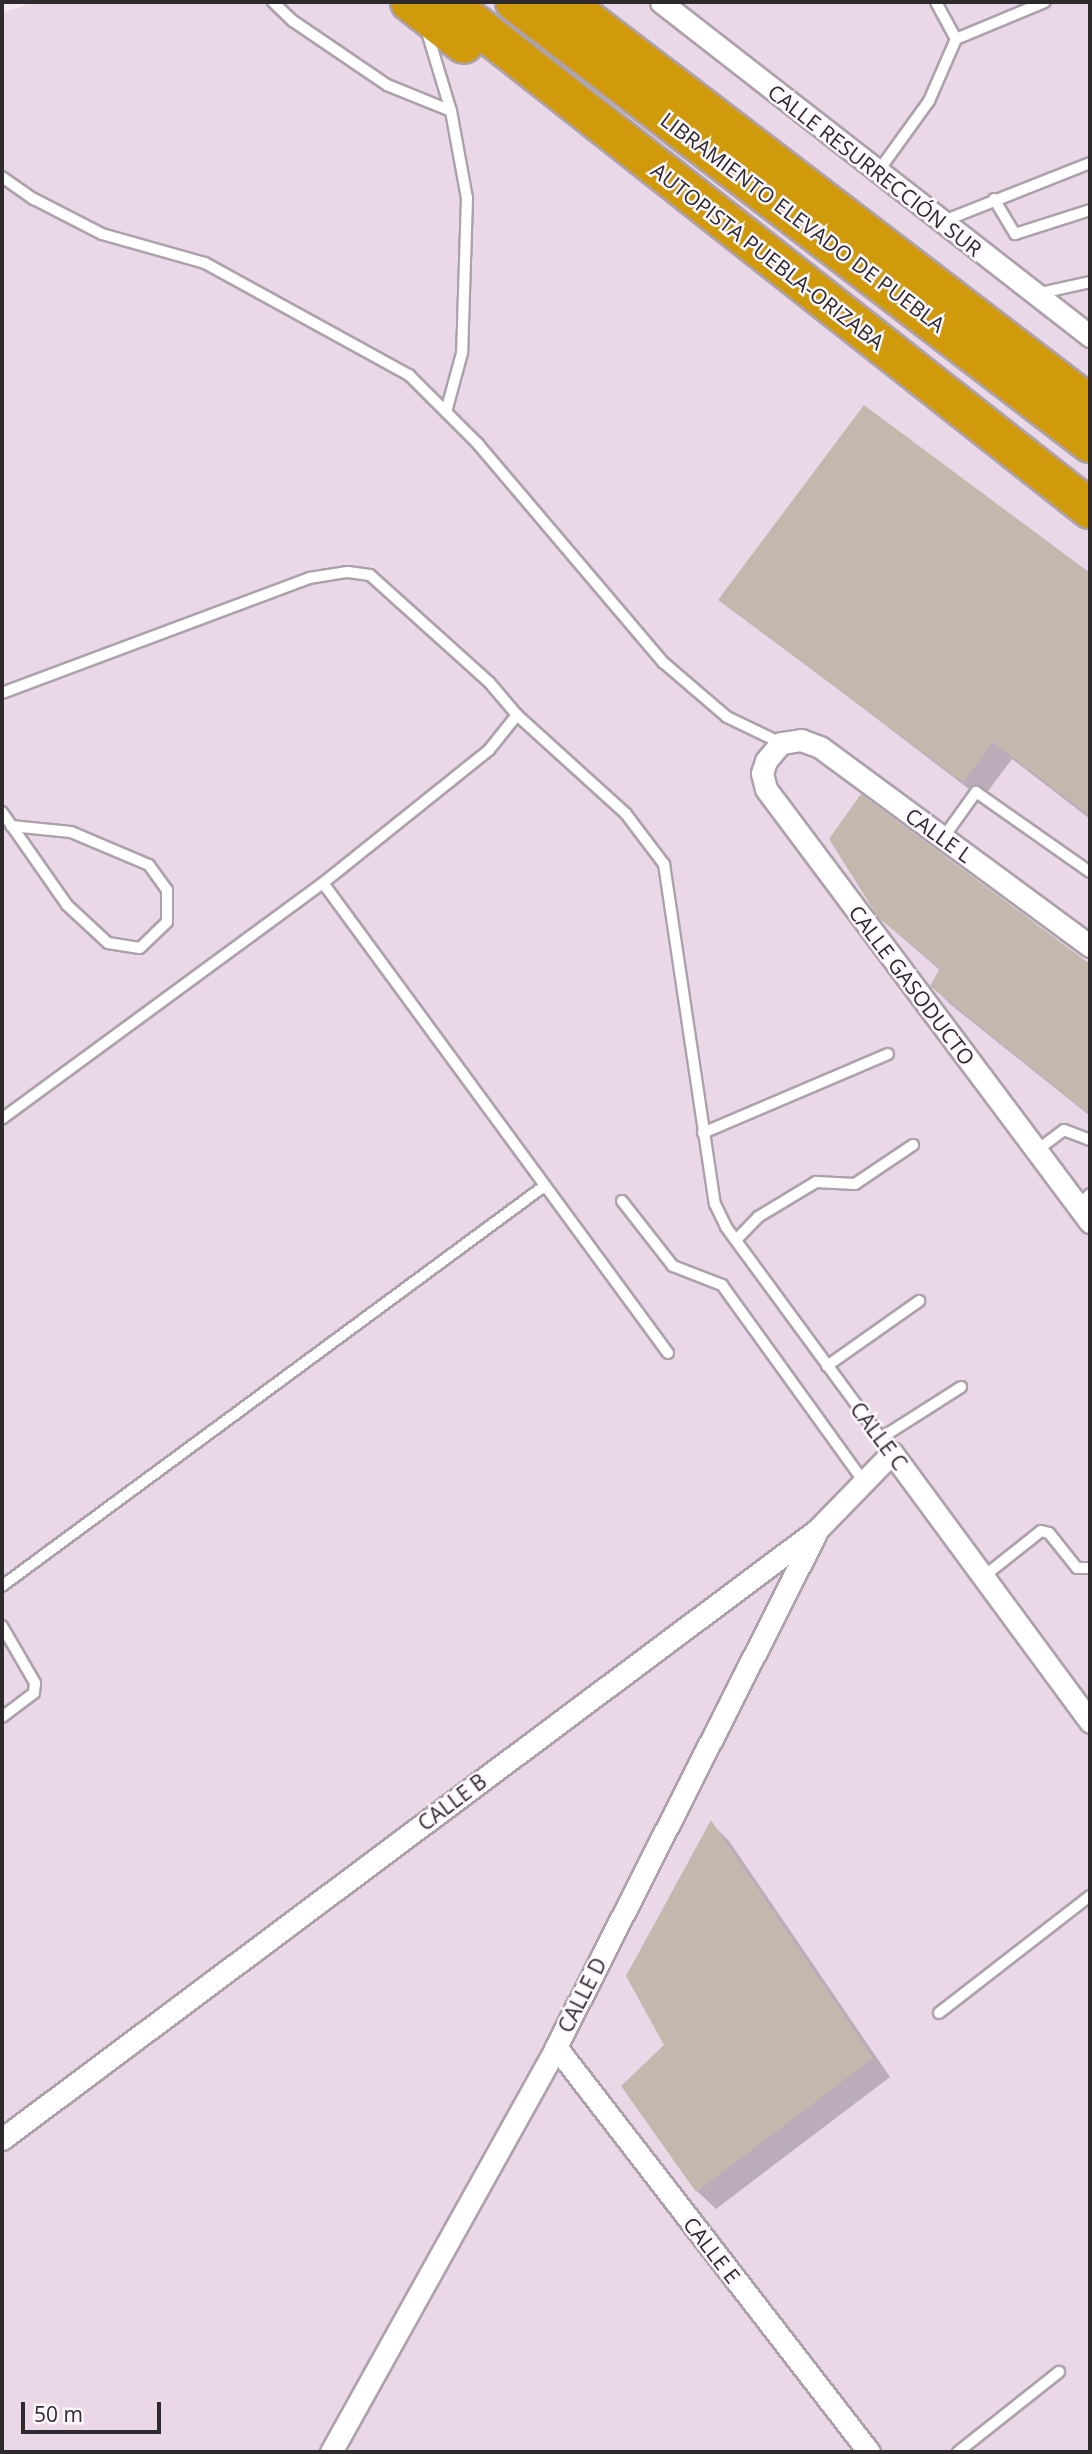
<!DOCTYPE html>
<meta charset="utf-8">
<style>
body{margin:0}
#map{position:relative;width:1092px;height:2454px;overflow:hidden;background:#f4e8f3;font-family:"Open Sans",sans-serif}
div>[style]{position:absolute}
.built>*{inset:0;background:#ead8e9}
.shadow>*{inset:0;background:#0003}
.building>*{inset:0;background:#c4b8ae}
.roads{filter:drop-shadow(2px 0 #ada2ac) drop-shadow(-2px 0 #ada2ac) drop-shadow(0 2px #ada2ac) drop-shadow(0 -2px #ada2ac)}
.service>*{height:10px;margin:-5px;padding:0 5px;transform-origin:5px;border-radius:5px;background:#fff}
.minor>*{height:21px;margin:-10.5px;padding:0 10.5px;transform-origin:10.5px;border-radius:10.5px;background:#fff}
.motorway>*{height:38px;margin:-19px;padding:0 19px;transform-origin:19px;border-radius:19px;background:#d19a0d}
span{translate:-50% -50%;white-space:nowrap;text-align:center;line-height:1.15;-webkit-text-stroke:5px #fef7fe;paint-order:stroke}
.street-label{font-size:21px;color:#2d292d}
.frame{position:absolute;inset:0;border:4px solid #2d292d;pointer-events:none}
.scale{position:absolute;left:21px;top:2402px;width:140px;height:32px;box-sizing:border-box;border:4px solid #2d292d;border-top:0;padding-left:9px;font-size:21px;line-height:24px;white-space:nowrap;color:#2d292d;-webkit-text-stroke:5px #fef7fe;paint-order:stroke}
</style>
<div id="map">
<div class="built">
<i style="clip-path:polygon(35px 2px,1090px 2px,1090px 2452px,2px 2452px,2px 13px)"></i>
</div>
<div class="shadow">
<i style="clip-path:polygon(865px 407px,1090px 575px,1090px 819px,1012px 759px,982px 799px,720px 599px)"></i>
<i style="clip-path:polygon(862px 796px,1090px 967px,1090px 1116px,950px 1004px,932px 986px,941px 971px,884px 922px,831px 839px)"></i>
<i style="clip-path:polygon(711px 1823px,729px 1841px,890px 2077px,716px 2209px,697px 2191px)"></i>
</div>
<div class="building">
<i style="clip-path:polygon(864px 405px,1090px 573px,1090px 816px,993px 742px,963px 782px,718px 600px)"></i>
<i style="clip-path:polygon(861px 794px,1090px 964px,1090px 1115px,930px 986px,940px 968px,878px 917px,829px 839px)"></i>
<i style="clip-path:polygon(711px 1820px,873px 2058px,696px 2192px,621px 2086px,664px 2045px,626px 1976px)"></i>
</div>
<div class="roads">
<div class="service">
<i style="left:273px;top:2px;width:28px;rotate:44deg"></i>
<i style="left:293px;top:21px;width:114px;rotate:34.2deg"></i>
<i style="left:387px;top:85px;width:69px;rotate:22.1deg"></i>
<i style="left:425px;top:25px;width:90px;rotate:73.2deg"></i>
<i style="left:451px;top:111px;width:88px;rotate:79.6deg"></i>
<i style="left:467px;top:198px;width:155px;rotate:91.8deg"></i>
<i style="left:462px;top:353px;width:61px;rotate:105.2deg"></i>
<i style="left:956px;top:39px;width:96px;rotate:-22.6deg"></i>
<i style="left:877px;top:173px;width:89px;rotate:-54.2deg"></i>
<i style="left:929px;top:101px;width:68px;rotate:-66.5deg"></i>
<i style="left:956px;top:39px;width:42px;rotate:-118.4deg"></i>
<i style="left:2px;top:177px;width:39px;rotate:35deg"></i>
<i style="left:34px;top:199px;width:76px;rotate:27.2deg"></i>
<i style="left:102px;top:234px;width:107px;rotate:15.7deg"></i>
<i style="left:205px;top:263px;width:233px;rotate:28.8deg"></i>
<i style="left:409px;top:375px;width:98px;rotate:45deg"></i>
<i style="left:478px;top:444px;width:287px;rotate:49.7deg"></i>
<i style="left:664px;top:663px;width:83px;rotate:40.6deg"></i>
<i style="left:727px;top:717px;width:60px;rotate:25.7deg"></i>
<i style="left:994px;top:199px;width:41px;rotate:59deg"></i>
<i style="left:1015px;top:234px;width:79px;rotate:-17.7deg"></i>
<i style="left:941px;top:222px;width:160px;rotate:-21.6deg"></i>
<i style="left:1036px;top:294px;width:55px;rotate:-12.5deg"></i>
<i style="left:2px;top:693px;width:328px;rotate:-20.5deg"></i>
<i style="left:309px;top:578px;width:39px;rotate:-9deg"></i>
<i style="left:348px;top:572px;width:22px;rotate:8deg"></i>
<i style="left:370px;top:575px;width:160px;rotate:42deg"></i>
<i style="left:489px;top:682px;width:43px;rotate:49.7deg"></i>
<i style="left:517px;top:715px;width:45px;rotate:128.7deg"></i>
<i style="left:489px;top:750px;width:213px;rotate:141.3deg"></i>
<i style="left:323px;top:883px;width:398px;rotate:143.7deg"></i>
<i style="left:517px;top:715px;width:147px;rotate:42.2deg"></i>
<i style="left:626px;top:814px;width:63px;rotate:52.8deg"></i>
<i style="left:664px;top:864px;width:344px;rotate:81.5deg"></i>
<i style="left:715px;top:1204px;width:25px;rotate:64deg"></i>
<i style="left:726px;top:1227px;width:280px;rotate:53.7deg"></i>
<i style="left:2px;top:812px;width:113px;rotate:55deg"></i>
<i style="left:67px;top:905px;width:56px;rotate:42.8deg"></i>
<i style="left:108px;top:943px;width:32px;rotate:9deg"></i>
<i style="left:140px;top:948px;width:37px;rotate:-44deg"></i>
<i style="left:167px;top:922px;width:32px;rotate:-90deg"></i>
<i style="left:167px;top:890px;width:31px;rotate:-126deg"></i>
<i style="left:149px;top:865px;width:85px;rotate:-157.1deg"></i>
<i style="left:71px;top:832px;width:60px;rotate:-174.3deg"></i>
<i style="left:943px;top:838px;width:57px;rotate:-54.3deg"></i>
<i style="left:976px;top:792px;width:139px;rotate:35.1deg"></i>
<i style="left:323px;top:883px;width:583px;rotate:53.72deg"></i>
<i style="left:703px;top:1133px;width:201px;rotate:-23.1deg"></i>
<i style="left:1036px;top:1151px;width:35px;rotate:-37deg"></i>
<i style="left:1064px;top:1130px;width:28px;rotate:21deg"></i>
<i style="left:622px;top:1201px;width:83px;rotate:51.9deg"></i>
<i style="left:673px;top:1266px;width:53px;rotate:21.2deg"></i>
<i style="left:722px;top:1285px;width:243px;rotate:54.2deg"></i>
<i style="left:1077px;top:1207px;width:18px;rotate:-45deg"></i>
<i style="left:736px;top:1240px;width:32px;rotate:-46deg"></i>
<i style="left:758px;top:1217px;width:68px;rotate:-31.1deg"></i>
<i style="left:816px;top:1182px;width:39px;rotate:3deg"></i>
<i style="left:855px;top:1184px;width:70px;rotate:-33.9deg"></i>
<i style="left:827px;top:1366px;width:113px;rotate:-35.2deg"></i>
<i style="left:881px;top:1438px;width:95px;rotate:-32.5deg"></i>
<i style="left:983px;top:1577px;width:74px;rotate:-38.4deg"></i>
<i style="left:1041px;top:1531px;width:8px;rotate:14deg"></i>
<i style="left:1049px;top:1533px;width:45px;rotate:51.3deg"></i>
<i style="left:1077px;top:1568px;width:13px"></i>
<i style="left:2px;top:1586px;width:672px;rotate:-36.41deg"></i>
<i style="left:2px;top:1626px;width:66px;rotate:59.9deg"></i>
<i style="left:35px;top:1683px;width:10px;rotate:96deg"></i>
<i style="left:34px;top:1693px;width:40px;rotate:143deg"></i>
<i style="left:939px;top:2013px;width:191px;rotate:-37.8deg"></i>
<i style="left:958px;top:2452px;width:129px;rotate:-38.4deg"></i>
</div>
<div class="minor">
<i style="left:661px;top:2px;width:544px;rotate:37.9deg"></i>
<i style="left:1090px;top:946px;width:335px;rotate:-143.6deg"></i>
<i style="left:820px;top:747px;width:20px;rotate:-160deg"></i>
<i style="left:801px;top:740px;width:20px;rotate:171deg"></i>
<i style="left:781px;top:743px;width:23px;rotate:130deg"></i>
<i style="left:766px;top:761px;width:13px;rotate:108deg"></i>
<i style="left:762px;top:773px;width:16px;rotate:76deg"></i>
<i style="left:766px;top:789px;width:541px;rotate:53.19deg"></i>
<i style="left:556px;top:2047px;width:512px;rotate:52.3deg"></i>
<i style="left:2px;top:2139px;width:1017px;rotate:-36.77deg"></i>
<i style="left:817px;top:1530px;width:107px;rotate:-45.8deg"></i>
<i style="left:892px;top:1453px;width:334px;rotate:53.6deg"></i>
<i style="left:331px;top:2452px;width:463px;rotate:-60.9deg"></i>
<i style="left:556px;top:2047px;width:574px;rotate:-63.17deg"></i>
</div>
<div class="motorway">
<i style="left:410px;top:2px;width:68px;rotate:37.9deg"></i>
<i style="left:447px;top:2px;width:819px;rotate:38.26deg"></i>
<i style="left:515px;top:2px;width:725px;rotate:37.49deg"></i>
<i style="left:564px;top:2px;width:663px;rotate:37.46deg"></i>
</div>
</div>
<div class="street-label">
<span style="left:875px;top:170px;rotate:38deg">CALLE RESURRECCIÓN SUR</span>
<span style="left:803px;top:222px;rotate:37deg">LIBRAMIENTO ELEVADO DE PUEBLA</span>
<span style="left:768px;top:256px;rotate:38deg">AUTOPISTA PUEBLA-ORIZABA</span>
<span style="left:939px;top:835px;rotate:36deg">CALLE L</span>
<span style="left:912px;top:985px;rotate:53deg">CALLE GASODUCTO</span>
<span style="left:879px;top:1436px;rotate:53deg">CALLE C</span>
<span style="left:452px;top:1802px;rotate:-37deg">CALLE B</span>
<span style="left:582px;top:1995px;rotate:-63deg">CALLE D</span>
<span style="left:712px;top:2250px;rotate:52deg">CALLE E</span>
</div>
<div class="frame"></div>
<div class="scale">50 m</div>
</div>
